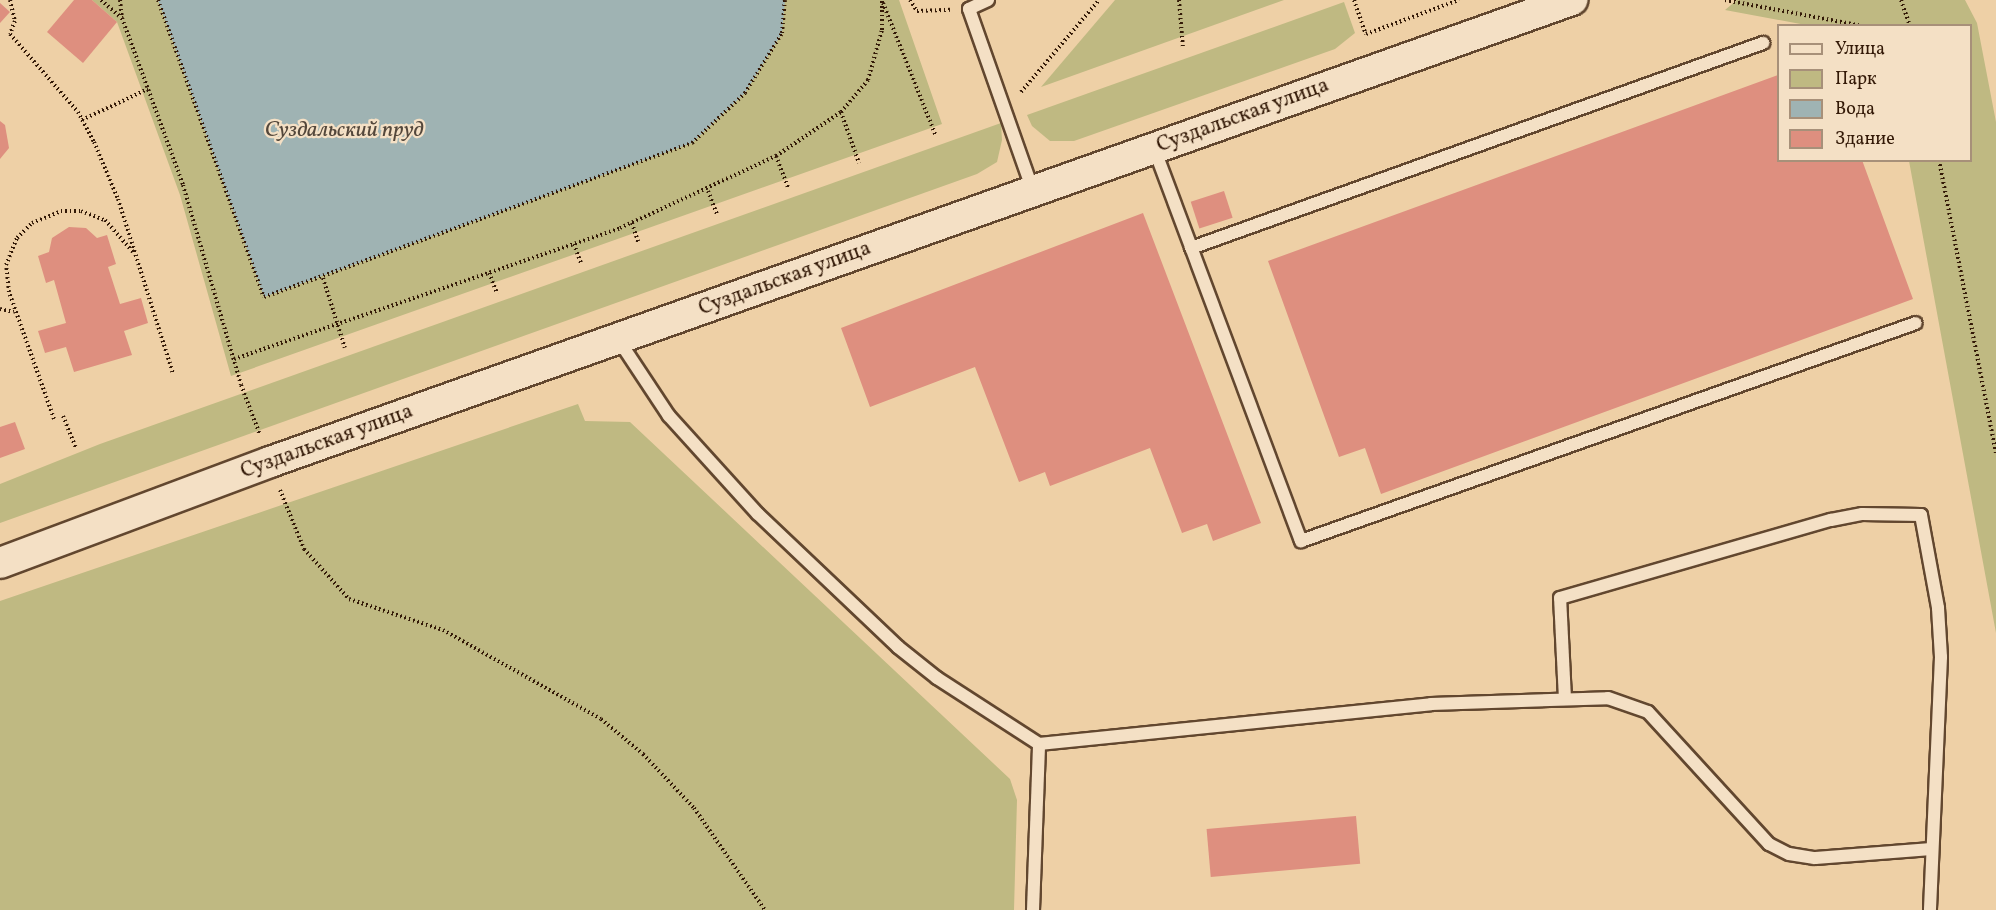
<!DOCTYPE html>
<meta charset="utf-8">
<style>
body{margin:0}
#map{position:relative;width:1996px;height:910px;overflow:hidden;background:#eed0a6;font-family:Vollkorn,serif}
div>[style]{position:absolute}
.green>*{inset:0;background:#bfb982}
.water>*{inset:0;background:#9fb3b3}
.building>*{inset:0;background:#de8f7f;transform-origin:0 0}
.path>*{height:4px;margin-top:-2px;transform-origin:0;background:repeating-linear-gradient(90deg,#331907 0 1.5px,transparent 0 4.5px)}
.roads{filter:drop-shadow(2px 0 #62472f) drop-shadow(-2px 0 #62472f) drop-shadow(0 2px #62472f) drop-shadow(0 -2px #62472f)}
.service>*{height:12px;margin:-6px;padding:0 6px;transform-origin:6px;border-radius:6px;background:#f4e0c5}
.tertiary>*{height:30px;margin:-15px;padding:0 15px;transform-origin:15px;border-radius:15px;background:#f4e0c5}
span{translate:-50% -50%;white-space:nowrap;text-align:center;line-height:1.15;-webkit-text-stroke:4.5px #f4e0c5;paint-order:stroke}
.street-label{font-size:21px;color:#331907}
.water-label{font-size:22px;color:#53473b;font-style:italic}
.legend{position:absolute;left:1777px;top:24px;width:195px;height:138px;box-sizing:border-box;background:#f4e0c5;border:2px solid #a79079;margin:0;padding:8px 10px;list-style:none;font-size:18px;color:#331907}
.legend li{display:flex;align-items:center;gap:12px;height:30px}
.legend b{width:30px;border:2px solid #a79079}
</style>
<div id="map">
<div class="green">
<i style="clip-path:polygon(92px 0,899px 0,942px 124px,231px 376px,180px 195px,117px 22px)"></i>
<i style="clip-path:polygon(1115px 0,1284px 0,1041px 87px)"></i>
<i style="clip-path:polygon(1737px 0,1965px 0,1977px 23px,1996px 122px,1996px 633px,1909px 161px,1970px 160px,1970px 26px,1806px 25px,1725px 10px)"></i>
<i style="clip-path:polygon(1344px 2px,1355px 33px,1335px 49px,1074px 141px,1050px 141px,1032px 126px,1027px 115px)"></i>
<i style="clip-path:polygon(1001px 123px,1002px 140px,997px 162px,977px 174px,0 523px,0 484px,100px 444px)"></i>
<i style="clip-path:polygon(578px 404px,585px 421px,630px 422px,1010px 779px,1017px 800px,1014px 910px,0 910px,0 601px)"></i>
</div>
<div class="water">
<i style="clip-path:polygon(158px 0,785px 0,782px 33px,745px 93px,692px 143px,264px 297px)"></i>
</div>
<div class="building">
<i style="clip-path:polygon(74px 0,92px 0,117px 22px,83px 63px,47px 32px)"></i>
<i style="clip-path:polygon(0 3px,10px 12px,0 23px)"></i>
<i style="clip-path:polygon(1778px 75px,1778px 160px,1862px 160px,1913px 299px,1381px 494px,1365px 448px,1339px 457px,1268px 261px)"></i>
<i style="clip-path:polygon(0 121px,5px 125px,9px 148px,0 159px)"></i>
<i style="left:1224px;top:191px;width:28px;height:35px;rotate:72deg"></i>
<i style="clip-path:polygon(1143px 213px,1261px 523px,1213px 541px,1207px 524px,1182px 533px,1150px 448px,1050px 486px,1045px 472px,1019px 482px,975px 367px,870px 407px,841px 328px)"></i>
<i style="clip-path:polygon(69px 227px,86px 228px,97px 238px,107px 235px,116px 264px,108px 267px,120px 304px,141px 298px,148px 323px,124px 331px,132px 355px,74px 372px,66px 347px,45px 353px,38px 331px,66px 323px,54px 280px,46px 283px,38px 256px,49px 252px,52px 238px)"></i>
<i style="clip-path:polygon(15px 422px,25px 449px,0 458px,0 427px)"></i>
<i style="left:1356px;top:816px;width:48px;height:150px;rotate:85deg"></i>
</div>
<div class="path">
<i style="left:10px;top:0;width:22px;rotate:77deg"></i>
<i style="left:15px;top:21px;width:14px;rotate:111deg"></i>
<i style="left:10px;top:34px;width:103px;rotate:48.9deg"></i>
<i style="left:78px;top:112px;width:34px;rotate:62deg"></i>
<i style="left:94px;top:142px;width:62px;rotate:67.2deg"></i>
<i style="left:118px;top:199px;width:182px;rotate:72.5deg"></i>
<i style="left:101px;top:0;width:28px;rotate:41deg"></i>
<i style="left:120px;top:0;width:18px;rotate:84deg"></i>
<i style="left:122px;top:18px;width:178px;rotate:69.9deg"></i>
<i style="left:183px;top:185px;width:208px;rotate:73.8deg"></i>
<i style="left:241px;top:385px;width:53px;rotate:69.2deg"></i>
<i style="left:158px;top:0;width:315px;rotate:70.4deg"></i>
<i style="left:264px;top:297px;width:455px;rotate:-19.8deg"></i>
<i style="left:692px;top:143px;width:73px;rotate:-43.3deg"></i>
<i style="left:745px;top:93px;width:70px;rotate:-58.3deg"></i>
<i style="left:782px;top:33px;width:33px;rotate:-85deg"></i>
<i style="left:910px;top:0;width:13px;rotate:58deg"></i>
<i style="left:917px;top:11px;width:33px;rotate:-2deg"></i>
<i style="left:1179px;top:0;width:48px;rotate:85.2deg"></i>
<i style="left:1354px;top:0;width:36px;rotate:71deg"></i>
<i style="left:1366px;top:34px;width:99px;rotate:-20.1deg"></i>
<i style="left:1725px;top:0;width:140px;rotate:10.7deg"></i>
<i style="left:1901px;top:0;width:28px;rotate:71deg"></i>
<i style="left:883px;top:3px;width:143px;rotate:68.3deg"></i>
<i style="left:1021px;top:92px;width:121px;rotate:-49.7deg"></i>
<i style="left:841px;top:112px;width:54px;rotate:70.6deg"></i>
<i style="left:82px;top:120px;width:73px;rotate:-25.2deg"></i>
<i style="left:776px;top:156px;width:34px;rotate:69deg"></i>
<i style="left:1939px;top:160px;width:299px;rotate:79deg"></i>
<i style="left:708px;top:191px;width:25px;rotate:69deg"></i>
<i style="left:632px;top:223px;width:20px;rotate:72deg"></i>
<i style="left:574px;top:244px;width:20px;rotate:70deg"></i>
<i style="left:489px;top:273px;width:22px;rotate:68deg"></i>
<i style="left:323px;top:278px;width:73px;rotate:72.6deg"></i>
<i style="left:0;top:309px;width:14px;rotate:12deg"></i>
<i style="left:234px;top:359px;width:408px;rotate:-18.7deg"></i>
<i style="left:620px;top:228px;width:172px;rotate:-24.8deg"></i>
<i style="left:776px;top:156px;width:78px;rotate:-34.1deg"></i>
<i style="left:841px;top:112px;width:42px;rotate:-49.8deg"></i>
<i style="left:868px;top:80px;width:52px;rotate:-74.4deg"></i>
<i style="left:882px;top:30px;width:30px;rotate:-90deg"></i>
<i style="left:63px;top:416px;width:35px;rotate:68deg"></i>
<i style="left:54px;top:419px;width:135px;rotate:-109.5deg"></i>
<i style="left:9px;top:292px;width:27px;rotate:-96deg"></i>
<i style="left:6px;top:265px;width:29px;rotate:-68deg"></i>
<i style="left:17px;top:238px;width:21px;rotate:-45deg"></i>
<i style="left:32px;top:223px;width:31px;rotate:-22deg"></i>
<i style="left:61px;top:211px;width:20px"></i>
<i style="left:81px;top:211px;width:26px;rotate:21deg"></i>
<i style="left:105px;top:220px;width:43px;rotate:48.8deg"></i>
<i style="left:280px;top:490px;width:64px;rotate:67.9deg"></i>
<i style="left:304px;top:549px;width:67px;rotate:48deg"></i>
<i style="left:349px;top:599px;width:99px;rotate:18.3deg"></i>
<i style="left:443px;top:630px;width:181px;rotate:29.4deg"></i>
<i style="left:601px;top:719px;width:55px;rotate:39.8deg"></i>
<i style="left:643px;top:754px;width:74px;rotate:46.6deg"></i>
<i style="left:694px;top:808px;width:124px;rotate:55.2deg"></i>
</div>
<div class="roads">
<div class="service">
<i style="left:988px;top:0;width:21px;rotate:155deg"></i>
<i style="left:969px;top:9px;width:193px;rotate:70.6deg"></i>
<i style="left:1154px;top:148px;width:420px;rotate:69.5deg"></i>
<i style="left:1301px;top:541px;width:652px;rotate:-19.52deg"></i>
<i style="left:1191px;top:248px;width:608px;rotate:-19.72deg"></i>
<i style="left:618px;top:339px;width:92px;rotate:56.5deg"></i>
<i style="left:669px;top:416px;width:132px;rotate:47.8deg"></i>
<i style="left:758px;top:514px;width:193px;rotate:43.5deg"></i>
<i style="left:898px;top:647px;width:50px;rotate:38.5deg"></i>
<i style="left:937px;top:678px;width:121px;rotate:32.9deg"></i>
<i style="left:1039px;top:744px;width:394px;rotate:-5.8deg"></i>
<i style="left:1431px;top:704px;width:177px;rotate:-1.9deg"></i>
<i style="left:1608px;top:698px;width:42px;rotate:19.3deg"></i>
<i style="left:1648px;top:712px;width:179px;rotate:47.5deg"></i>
<i style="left:1769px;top:844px;width:22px;rotate:27deg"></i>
<i style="left:1789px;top:854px;width:26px;rotate:9deg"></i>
<i style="left:1815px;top:858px;width:117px;rotate:-4.4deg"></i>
<i style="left:1565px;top:699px;width:101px;rotate:-92.8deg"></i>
<i style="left:1560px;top:598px;width:282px;rotate:-16.1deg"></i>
<i style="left:1831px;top:520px;width:32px;rotate:-11deg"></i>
<i style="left:1862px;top:514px;width:59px;rotate:1deg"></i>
<i style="left:1921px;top:515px;width:95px;rotate:79.6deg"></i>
<i style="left:1938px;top:608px;width:49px;rotate:86.5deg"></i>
<i style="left:1941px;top:657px;width:253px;rotate:92.5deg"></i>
<i style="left:1033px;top:910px;width:166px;rotate:-87.9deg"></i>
</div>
<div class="tertiary">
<i style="left:0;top:563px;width:288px;rotate:-20.5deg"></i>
<i style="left:270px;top:462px;width:1382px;rotate:-19.54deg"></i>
</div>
</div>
<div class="street-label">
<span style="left:1243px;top:116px;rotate:-20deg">Суздальская улица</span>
<span style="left:785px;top:279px;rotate:-20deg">Суздальская улица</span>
<span style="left:327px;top:442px;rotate:-20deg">Суздальская улица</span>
</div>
<div class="water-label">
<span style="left:344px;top:131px">Суздальский пруд</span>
</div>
<ul class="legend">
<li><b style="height:8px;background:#f4e0c5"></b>Улица</li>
<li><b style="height:16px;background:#bfb982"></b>Парк</li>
<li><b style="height:16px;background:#9fb3b3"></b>Вода</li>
<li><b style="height:16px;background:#de8f7f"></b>Здание</li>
</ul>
</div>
